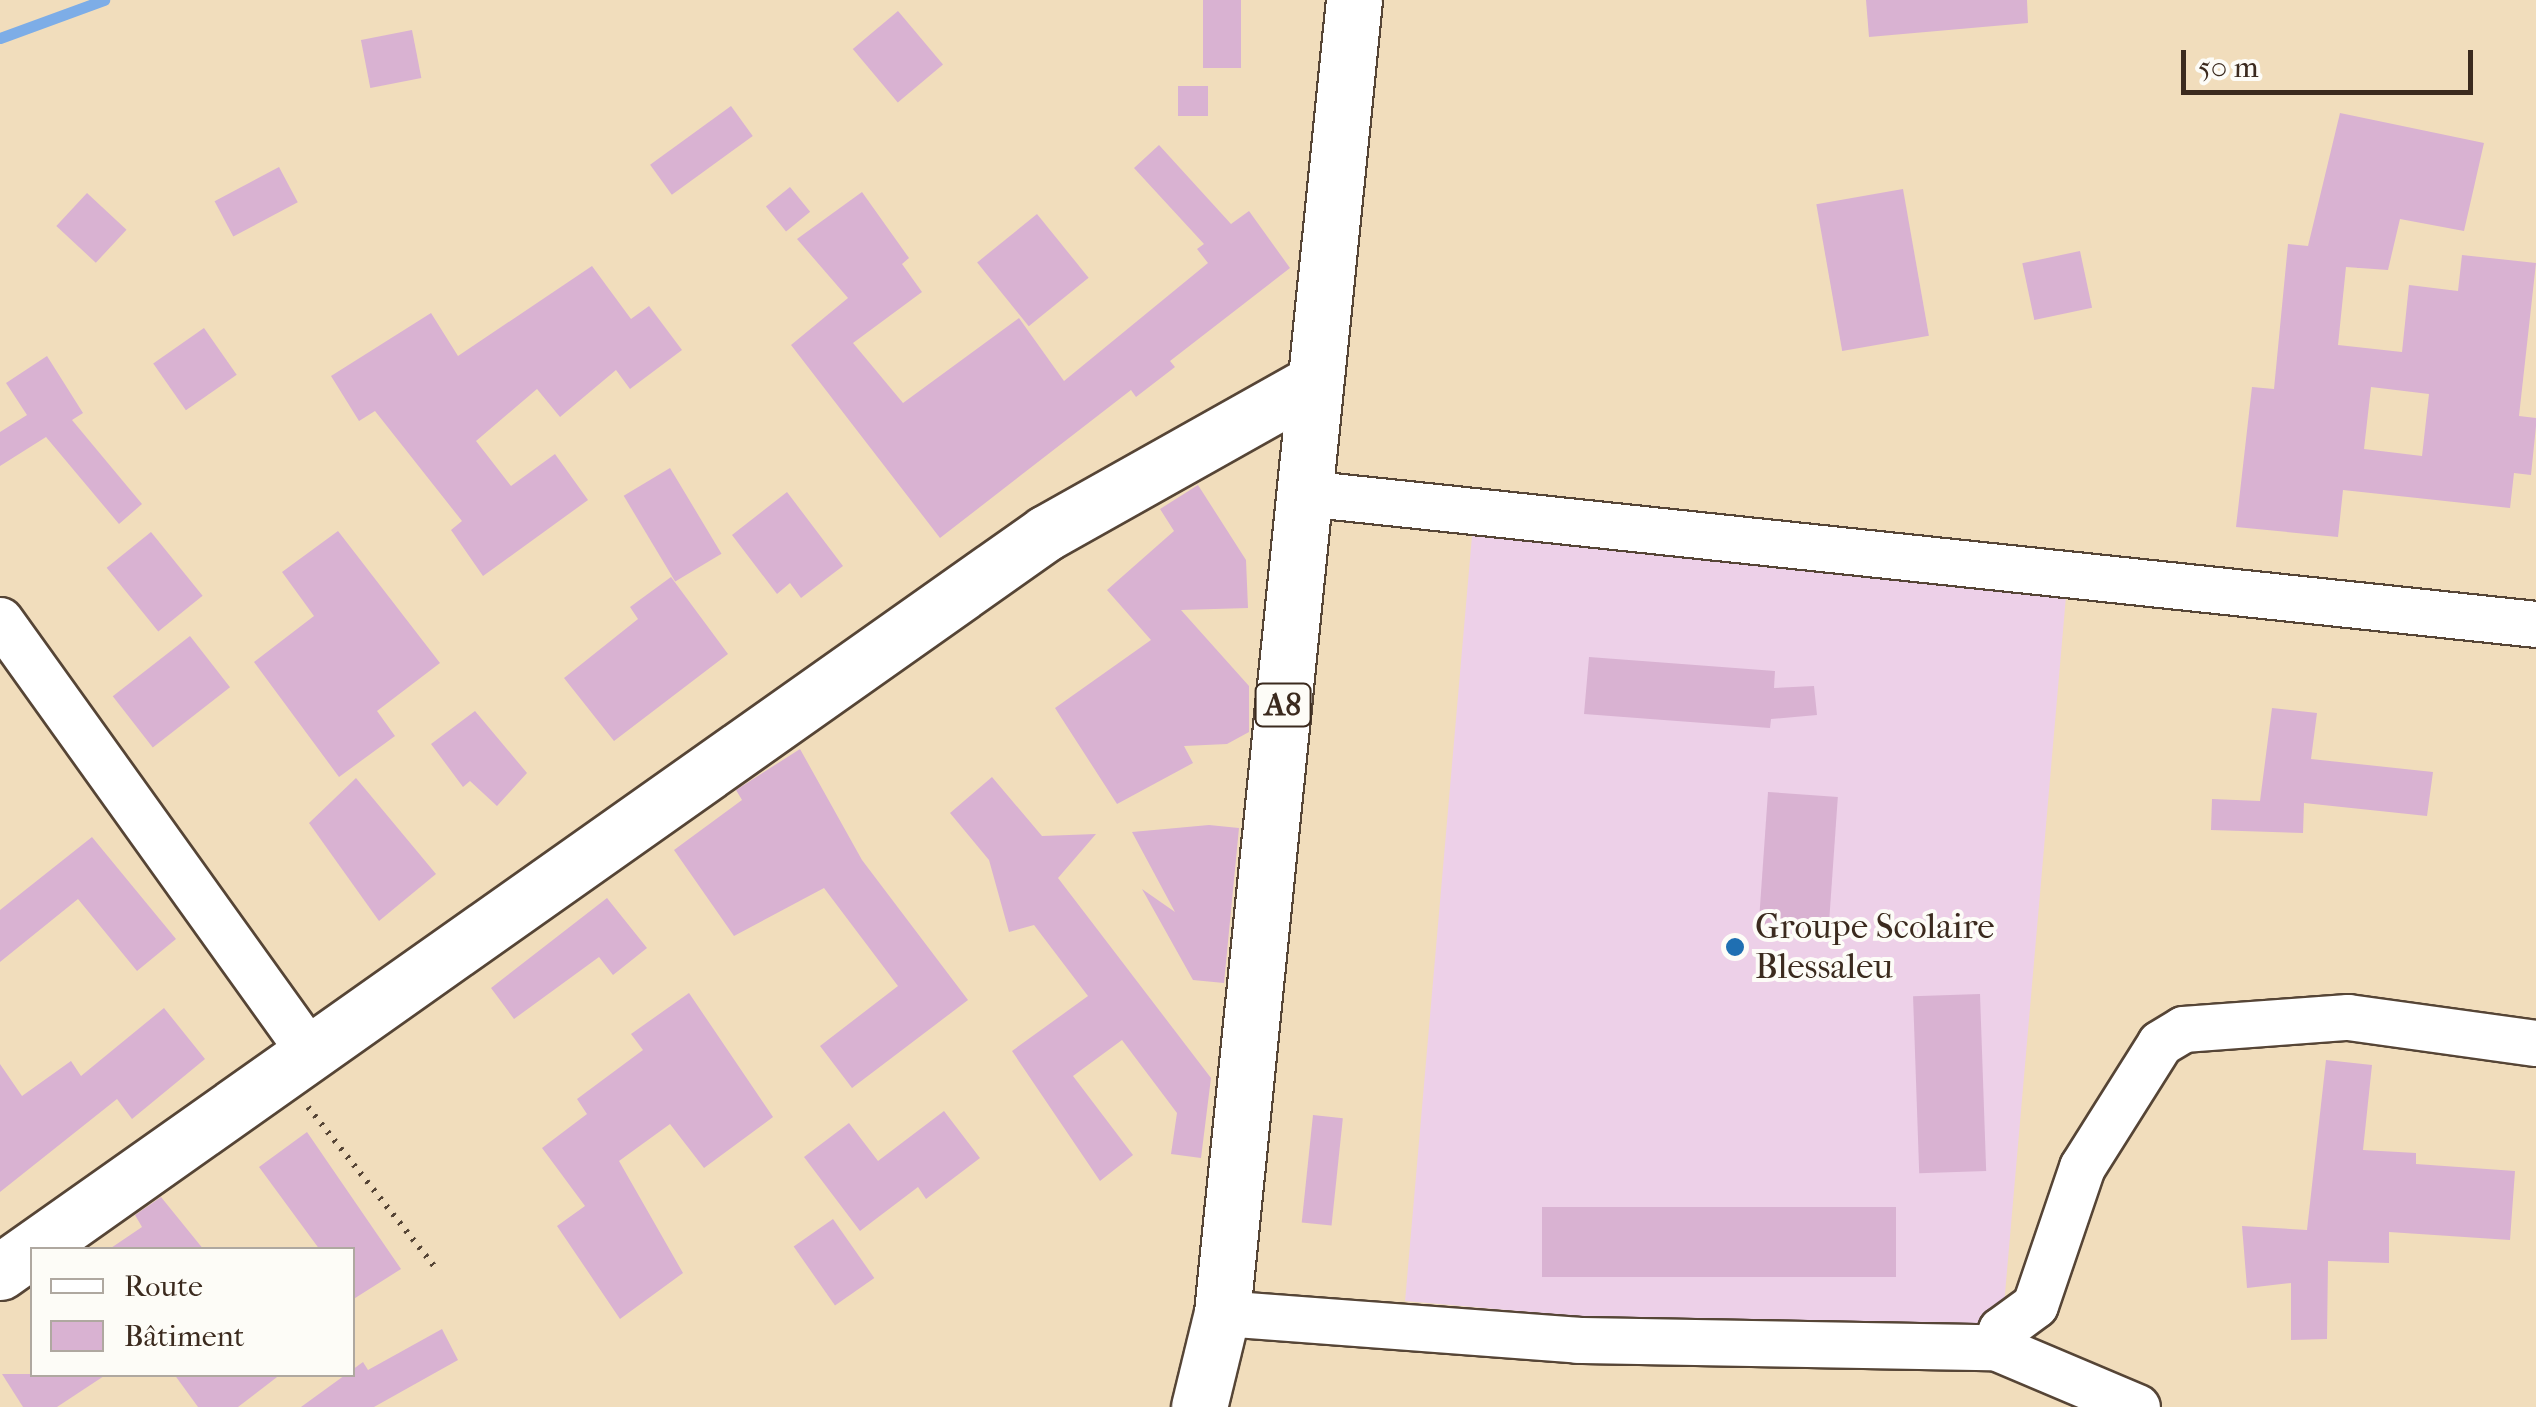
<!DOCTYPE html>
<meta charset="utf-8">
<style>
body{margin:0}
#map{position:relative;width:2536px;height:1407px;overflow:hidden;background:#f1ddbc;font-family:"IM FELL French Canon",serif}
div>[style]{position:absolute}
.built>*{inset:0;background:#edd0e8;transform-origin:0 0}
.stream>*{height:11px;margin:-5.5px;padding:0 5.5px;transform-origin:5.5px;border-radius:5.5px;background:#7dade7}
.building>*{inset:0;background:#d9b2d2;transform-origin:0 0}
.path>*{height:6px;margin-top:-3px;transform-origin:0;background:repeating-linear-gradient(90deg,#564536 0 2.5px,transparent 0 10.5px)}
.roads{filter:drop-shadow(2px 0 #564536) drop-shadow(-2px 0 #564536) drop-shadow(0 2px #564536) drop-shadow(0 -2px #564536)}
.street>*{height:45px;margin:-22.5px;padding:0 22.5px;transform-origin:22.5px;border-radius:22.5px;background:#fff}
.secondary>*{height:55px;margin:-27.5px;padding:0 27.5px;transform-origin:27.5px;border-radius:27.5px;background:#fff}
.primary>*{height:55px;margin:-27.5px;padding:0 27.5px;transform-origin:27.5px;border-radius:27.5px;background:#fff}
.dots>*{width:28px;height:28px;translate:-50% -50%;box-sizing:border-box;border:5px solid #fdfcf7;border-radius:50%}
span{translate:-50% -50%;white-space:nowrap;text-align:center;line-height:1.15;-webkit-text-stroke:8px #fdfcf7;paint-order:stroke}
.shield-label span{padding:2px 8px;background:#fdfcf7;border:2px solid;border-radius:8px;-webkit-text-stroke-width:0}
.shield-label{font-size:32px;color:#3b2a1e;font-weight:700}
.poi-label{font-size:35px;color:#3b2a1e}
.left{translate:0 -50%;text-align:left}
.legend{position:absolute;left:30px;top:1247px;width:325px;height:130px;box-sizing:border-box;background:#fdfcf7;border:2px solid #afa8a0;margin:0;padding:12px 18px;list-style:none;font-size:30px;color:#3b2a1e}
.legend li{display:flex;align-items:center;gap:20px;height:50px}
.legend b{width:50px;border:2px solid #afa8a0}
.scale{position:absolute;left:2181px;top:50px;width:292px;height:45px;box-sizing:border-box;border:5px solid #3b2a1e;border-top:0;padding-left:12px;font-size:30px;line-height:35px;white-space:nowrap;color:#3b2a1e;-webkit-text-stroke:8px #fdfcf7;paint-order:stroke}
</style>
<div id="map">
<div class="built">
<i style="left:1472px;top:536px;width:597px;height:768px;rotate:5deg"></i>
</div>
<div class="stream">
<i style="left:0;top:38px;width:111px;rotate:-20.1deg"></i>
</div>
<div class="building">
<i style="left:1203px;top:0;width:38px;height:68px"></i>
<i style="clip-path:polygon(1866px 0,2027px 0,2028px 23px,1869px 37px)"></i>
<i style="left:898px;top:11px;width:70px;height:59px;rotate:50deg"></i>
<i style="left:412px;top:30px;width:49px;height:52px;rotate:79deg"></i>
<i style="left:1178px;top:86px;width:30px;height:30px"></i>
<i style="left:731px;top:106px;width:37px;height:100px;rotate:54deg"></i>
<i style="clip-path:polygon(evenodd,2340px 113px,2484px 143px,2464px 231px,2400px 219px,2388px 270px,2346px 267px,2338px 345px,2402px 352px,2409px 285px,2458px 291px,2462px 255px,2536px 263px,2519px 416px,2536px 418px,2536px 426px,2531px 475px,2514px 473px,2510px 508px,2343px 490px,2338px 537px,2236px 527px,2252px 387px,2274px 389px,2288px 244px,2308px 246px,2340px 113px,2371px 387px,2429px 394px,2422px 456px,2364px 449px,2371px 387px)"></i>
<i style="clip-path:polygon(1159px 145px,1231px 224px,1249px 211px,1290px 268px,1170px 361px,1175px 367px,1136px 397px,1131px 390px,940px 538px,791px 345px,848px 298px,797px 239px,862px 192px,909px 258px,902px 264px,922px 292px,853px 343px,903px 403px,1019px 318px,1064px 381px,1208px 263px,1197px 249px,1204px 244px,1134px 168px)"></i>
<i style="left:279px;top:167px;width:40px;height:73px;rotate:62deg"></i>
<i style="left:790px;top:187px;width:32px;height:31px;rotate:51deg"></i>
<i style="left:1903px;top:189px;width:149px;height:88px;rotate:80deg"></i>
<i style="left:87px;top:193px;width:54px;height:45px;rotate:43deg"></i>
<i style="left:1037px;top:214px;width:82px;height:77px;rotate:51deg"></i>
<i style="left:2080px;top:251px;width:58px;height:59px;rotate:78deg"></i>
<i style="clip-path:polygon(592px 266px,631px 319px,649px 306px,682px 350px,630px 389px,616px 370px,560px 417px,537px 389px,476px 441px,511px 486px,555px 454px,588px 500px,483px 576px,451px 530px,462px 521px,375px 411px,359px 421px,331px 376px,431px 313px,458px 356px)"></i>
<i style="left:204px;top:328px;width:57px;height:62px;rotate:55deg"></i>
<i style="clip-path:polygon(47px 356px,83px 413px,72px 420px,142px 504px,119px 524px,46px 437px,0 466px,0 432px,27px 415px,6px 383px)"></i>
<i style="left:670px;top:468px;width:100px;height:54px;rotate:59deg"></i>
<i style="clip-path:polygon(1198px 485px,1246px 560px,1248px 608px,1181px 610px,1249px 686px,1249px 732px,1227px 744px,1184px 746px,1193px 763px,1117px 804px,1055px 708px,1151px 640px,1107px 590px,1174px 531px,1160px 509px)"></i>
<i style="clip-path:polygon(787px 492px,843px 566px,801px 598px,790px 583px,777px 594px,732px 535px)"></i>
<i style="clip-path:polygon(338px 531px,440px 663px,377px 711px,395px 736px,339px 777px,254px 662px,314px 616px,282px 572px)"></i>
<i style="left:151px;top:532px;width:82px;height:57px;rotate:51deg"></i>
<i style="clip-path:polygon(671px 577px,728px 654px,614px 741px,564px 678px,638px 619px,630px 607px)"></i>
<i style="left:190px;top:636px;width:65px;height:98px;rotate:52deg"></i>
<i style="clip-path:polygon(1589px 657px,1775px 671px,1774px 688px,1814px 686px,1817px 715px,1771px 719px,1770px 728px,1584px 714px)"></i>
<i style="clip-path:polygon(2272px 708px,2317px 713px,2311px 759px,2433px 772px,2427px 816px,2304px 803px,2303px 833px,2211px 830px,2212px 799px,2260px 801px)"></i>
<i style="clip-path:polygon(475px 711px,527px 773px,497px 806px,470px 781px,463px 787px,431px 744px)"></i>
<i style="clip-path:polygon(800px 749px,862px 860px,968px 1000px,852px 1088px,820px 1046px,898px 986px,824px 888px,734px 936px,674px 850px,742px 800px,736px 790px)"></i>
<i style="clip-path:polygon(992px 777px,1042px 836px,1096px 834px,1058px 878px,1211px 1078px,1201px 1158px,1171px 1154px,1177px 1113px,1122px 1040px,1073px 1076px,1133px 1155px,1100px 1181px,1012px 1051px,1088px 996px,1034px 925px,1009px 932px,989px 860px,950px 813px)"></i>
<i style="clip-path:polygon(356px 778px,436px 874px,379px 921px,309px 823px)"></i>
<i style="left:1768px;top:792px;width:70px;height:134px;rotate:4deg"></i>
<i style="clip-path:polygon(1209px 825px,1239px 828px,1224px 983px,1193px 980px,1142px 889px,1175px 912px,1132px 832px)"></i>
<i style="clip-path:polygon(92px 837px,176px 939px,137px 971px,78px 899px,0 962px,0 910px)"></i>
<i style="clip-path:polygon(607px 898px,647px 948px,613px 975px,599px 957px,514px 1019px,491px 988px)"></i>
<i style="clip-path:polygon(689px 993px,773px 1117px,704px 1168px,670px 1124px,619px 1161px,683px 1273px,620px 1319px,557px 1226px,585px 1206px,542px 1148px,587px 1114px,577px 1099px,643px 1050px,631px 1034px)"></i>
<i style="left:1980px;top:994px;width:177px;height:67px;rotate:88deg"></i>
<i style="clip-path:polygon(164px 1008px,205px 1059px,132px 1119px,117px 1099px,0 1192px,0 1064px,22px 1096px,71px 1061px,81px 1076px)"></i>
<i style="clip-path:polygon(2326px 1060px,2372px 1065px,2363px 1150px,2416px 1153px,2416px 1164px,2515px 1171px,2510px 1240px,2389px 1232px,2389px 1263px,2328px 1261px,2327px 1339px,2291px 1340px,2291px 1283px,2247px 1288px,2242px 1226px,2307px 1230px)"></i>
<i style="clip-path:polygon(944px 1111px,980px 1158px,926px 1199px,918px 1187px,860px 1231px,804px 1157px,849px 1123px,878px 1161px)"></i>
<i style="left:1313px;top:1115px;width:30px;height:108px;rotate:6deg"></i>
<i style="clip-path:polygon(307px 1132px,401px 1269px,352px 1300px,352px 1250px,320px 1250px,259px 1167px)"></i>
<i style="clip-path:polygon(161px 1197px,204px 1250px,108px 1250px,142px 1227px,135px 1215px)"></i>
<i style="left:1896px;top:1207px;width:70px;height:354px;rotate:90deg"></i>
<i style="left:833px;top:1219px;width:72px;height:48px;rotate:55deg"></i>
<i style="clip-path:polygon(442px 1329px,458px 1360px,374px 1407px,301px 1407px,363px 1362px,368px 1370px)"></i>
<i style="clip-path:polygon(2px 1374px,107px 1374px,57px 1407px,23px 1407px)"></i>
<i style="clip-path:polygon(174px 1374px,281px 1374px,238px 1407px,198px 1407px)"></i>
</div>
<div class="path">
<i style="left:308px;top:1107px;width:204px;rotate:51.6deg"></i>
</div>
<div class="roads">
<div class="street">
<i style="left:1304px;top:493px;width:1239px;rotate:6.07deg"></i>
<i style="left:0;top:620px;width:534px;rotate:54.38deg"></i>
<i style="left:1222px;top:1313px;width:356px;rotate:4.3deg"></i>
<i style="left:1577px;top:1340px;width:418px;rotate:1deg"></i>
<i style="left:2137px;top:1407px;width:154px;rotate:-157.1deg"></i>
<i style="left:1995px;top:1347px;width:18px;rotate:-71deg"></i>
<i style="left:2001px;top:1330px;width:42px;rotate:-36.3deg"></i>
<i style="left:2035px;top:1305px;width:146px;rotate:-71.2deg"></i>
<i style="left:2082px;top:1167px;width:146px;rotate:-57.8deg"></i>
<i style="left:2160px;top:1043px;width:27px;rotate:-31deg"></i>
<i style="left:2183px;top:1029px;width:165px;rotate:-4.2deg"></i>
<i style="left:2348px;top:1017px;width:190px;rotate:7.9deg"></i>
</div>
<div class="secondary">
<i style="left:0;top:1272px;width:1281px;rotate:-35.24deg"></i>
<i style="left:1046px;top:533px;width:308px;rotate:-29.3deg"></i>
</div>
<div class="primary">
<i style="left:1199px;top:1407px;width:97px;rotate:-76.3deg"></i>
<i style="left:1222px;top:1313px;width:1320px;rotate:-84.26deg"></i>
</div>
</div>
<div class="dots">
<i style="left:1735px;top:947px;background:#1f6fb2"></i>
</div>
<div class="shield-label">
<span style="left:1283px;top:705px">A8</span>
</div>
<div class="poi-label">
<span class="left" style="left:1755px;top:947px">Groupe Scolaire<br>Blessaleu</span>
</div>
<ul class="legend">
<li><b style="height:12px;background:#fff"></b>Route</li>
<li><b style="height:28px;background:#d9b2d2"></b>Bâtiment</li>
</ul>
<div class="scale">50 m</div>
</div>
